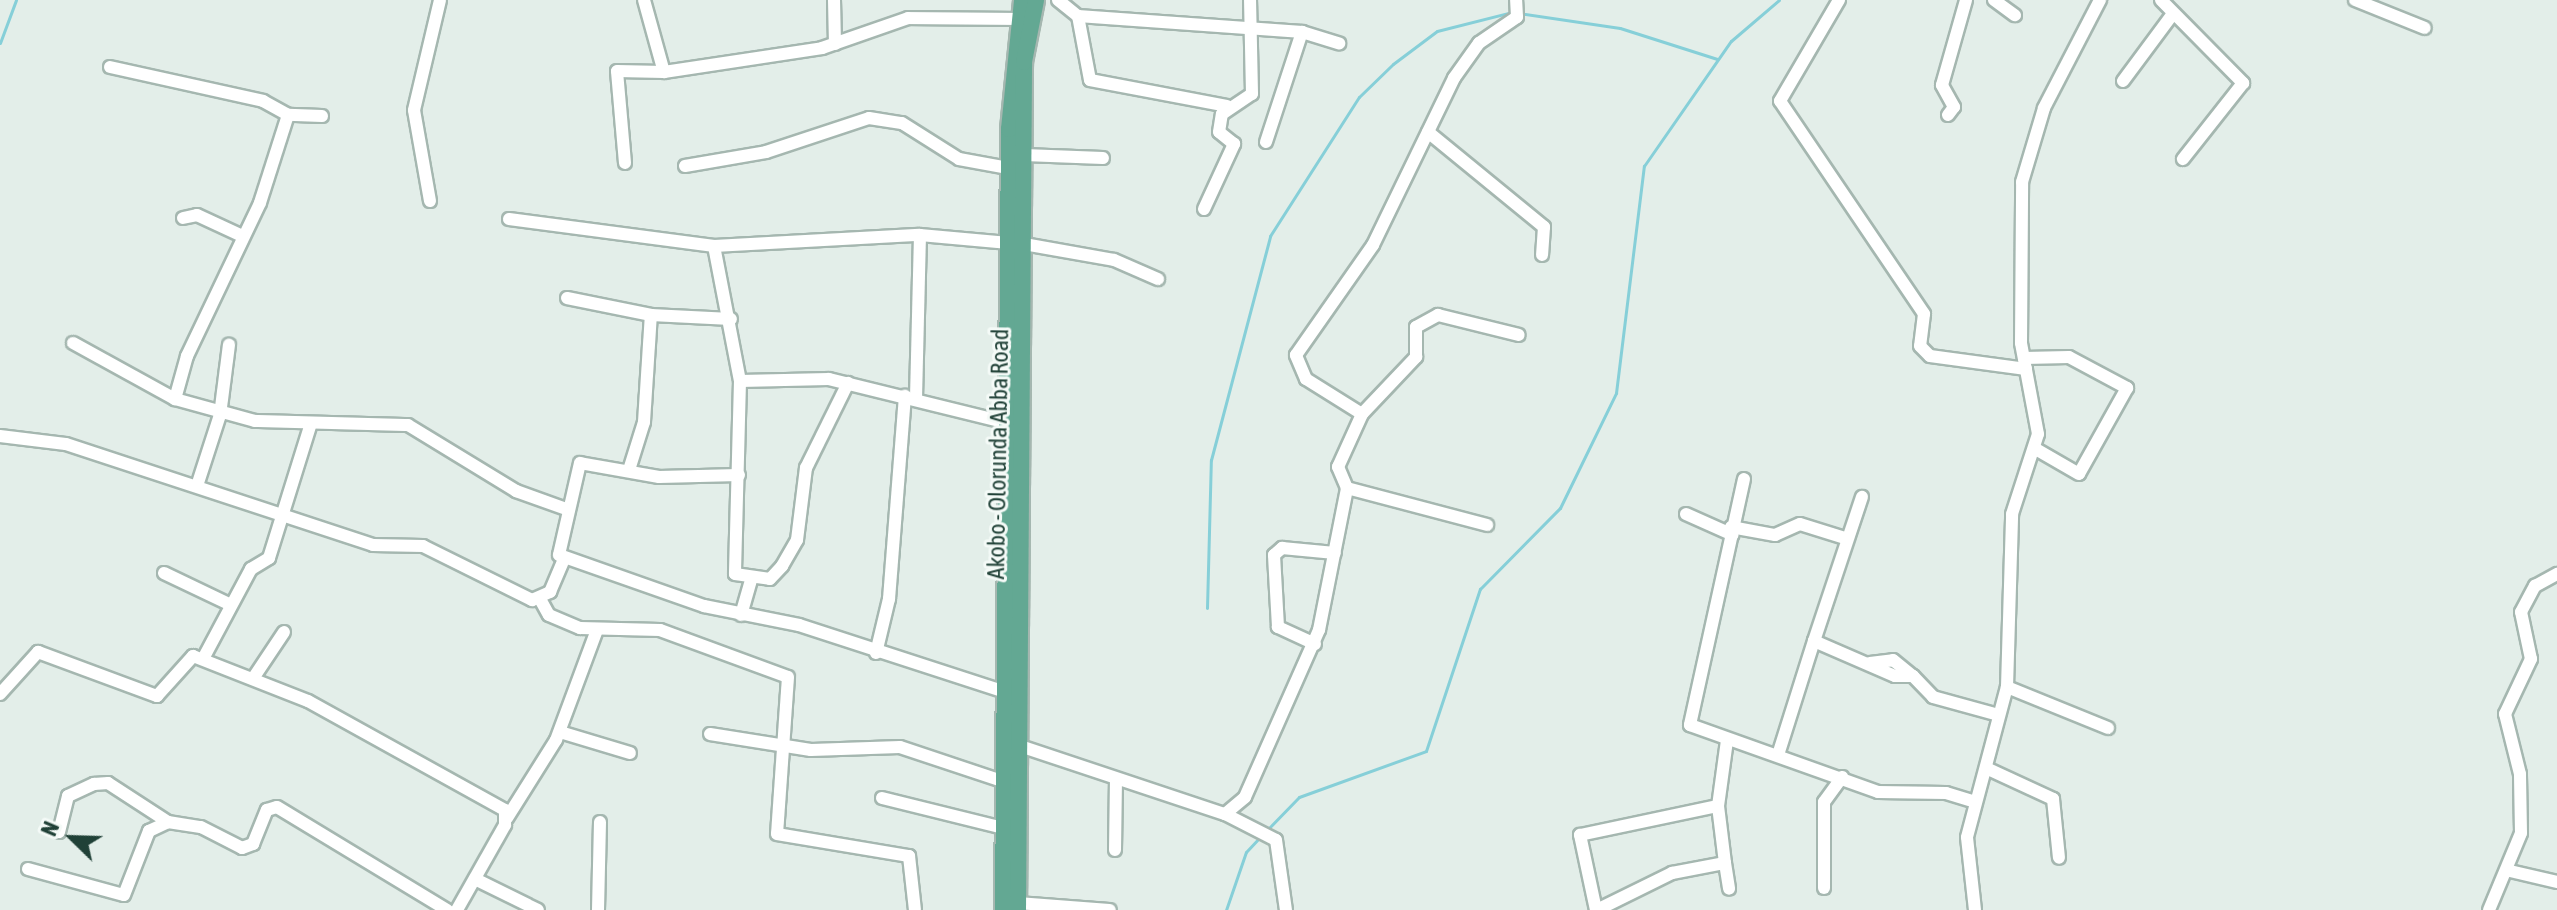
<!DOCTYPE html>
<style>
body{margin:0}
#map{position:relative;width:2557px;height:910px;overflow:hidden;background:#e3eee9;font-family:"Asap Condensed",sans-serif}
div>[style]{position:absolute}
.stream>*{height:3px;margin:-1.5px;padding:0 1.5px;transform-origin:1.5px;border-radius:1.5px;background:#86cfd8}
.roads{filter:drop-shadow(2px 0 #a5b7b0) drop-shadow(-2px 0 #a5b7b0) drop-shadow(0 2px #a5b7b0) drop-shadow(0 -2px #a5b7b0)}
.minor>*{height:12px;margin:-6px;padding:0 6px;transform-origin:6px;border-radius:6px;background:#fff}
.major>*{height:16px;margin:-8px;padding:0 8px;transform-origin:8px;border-radius:8px;background:#63a893}
span{translate:-50% -50%;white-space:nowrap;text-align:center;line-height:1.15;-webkit-text-stroke:6px #f4faf7;paint-order:stroke}
.street-label{font-size:24px;color:#204137}
.north{position:absolute;left:32px;top:798px;width:80px;height:80px;-webkit-text-stroke:6px #f4faf7;paint-order:stroke;rotate:293deg;font-size:22px;font-weight:700;line-height:32px;text-align:center;color:#204137}
.north::after{content:'';display:block;margin:auto;width:28px;height:36px;background:#204137;clip-path:polygon(50% 0,100% 100%,50% 72%,0 100%)}
</style>
<div id="map">
<div class="stream">
<i style="left:1519px;top:13px;width:102px;rotate:8.4deg"></i>
<i style="left:1620px;top:28px;width:102px;rotate:17.7deg"></i>
<i style="left:0;top:43px;width:46px;rotate:-69.6deg"></i>
<i style="left:1207px;top:608px;width:148px;rotate:-88.5deg"></i>
<i style="left:1211px;top:460px;width:232px;rotate:-75.2deg"></i>
<i style="left:1270px;top:236px;width:165px;rotate:-57.4deg"></i>
<i style="left:1359px;top:97px;width:47px;rotate:-44.1deg"></i>
<i style="left:1393px;top:64px;width:55px;rotate:-36.9deg"></i>
<i style="left:1437px;top:31px;width:77px;rotate:-14.2deg"></i>
<i style="left:1267px;top:830px;width:46px;rotate:-45.9deg"></i>
<i style="left:1299px;top:797px;width:135px;rotate:-19.9deg"></i>
<i style="left:1426px;top:751px;width:171px;rotate:-71.6deg"></i>
<i style="left:1480px;top:589px;width:114px;rotate:-45.4deg"></i>
<i style="left:1560px;top:508px;width:128px;rotate:-64deg"></i>
<i style="left:1616px;top:393px;width:229px;rotate:-83deg"></i>
<i style="left:1644px;top:166px;width:152px;rotate:-55.2deg"></i>
<i style="left:1731px;top:41px;width:63px;rotate:-40.5deg"></i>
<i style="left:1226px;top:910px;width:61px;rotate:-71deg"></i>
<i style="left:1246px;top:852px;width:23px;rotate:-47deg"></i>
</div>
<div class="roads">
<div class="minor">
<i style="left:644px;top:0;width:75px;rotate:74.5deg"></i>
<i style="left:834px;top:0;width:44px;rotate:88.7deg"></i>
<i style="left:1058px;top:0;width:26px;rotate:39deg"></i>
<i style="left:1078px;top:16px;width:225px;rotate:4.1deg"></i>
<i style="left:1302px;top:32px;width:39px;rotate:17deg"></i>
<i style="left:1839px;top:0;width:117px;rotate:120.3deg"></i>
<i style="left:1780px;top:101px;width:257px;rotate:55.9deg"></i>
<i style="left:1924px;top:314px;width:32px;rotate:97deg"></i>
<i style="left:1920px;top:346px;width:14px;rotate:45deg"></i>
<i style="left:1930px;top:356px;width:97px;rotate:7.7deg"></i>
<i style="left:1994px;top:0;width:26px;rotate:36deg"></i>
<i style="left:2161px;top:0;width:117px;rotate:45.3deg"></i>
<i style="left:2243px;top:83px;width:97px;rotate:128.3deg"></i>
<i style="left:2355px;top:0;width:75px;rotate:21.8deg"></i>
<i style="left:1078px;top:16px;width:65px;rotate:79.4deg"></i>
<i style="left:1090px;top:80px;width:139px;rotate:10.7deg"></i>
<i style="left:110px;top:67px;width:157px;rotate:12.5deg"></i>
<i style="left:263px;top:101px;width:29px;rotate:29deg"></i>
<i style="left:2123px;top:81px;width:82px;rotate:-53.4deg"></i>
<i style="left:1948px;top:115px;width:10px;rotate:-53deg"></i>
<i style="left:1954px;top:107px;width:25px;rotate:-119deg"></i>
<i style="left:1942px;top:85px;width:88px;rotate:-74.2deg"></i>
<i style="left:322px;top:116px;width:34px;rotate:-178deg"></i>
<i style="left:288px;top:115px;width:92px;rotate:107.7deg"></i>
<i style="left:260px;top:203px;width:170px;rotate:115.5deg"></i>
<i style="left:187px;top:356px;width:45px;rotate:105.6deg"></i>
<i style="left:175px;top:399px;width:83px;rotate:15.4deg"></i>
<i style="left:255px;top:421px;width:153px;rotate:1.5deg"></i>
<i style="left:408px;top:425px;width:127px;rotate:31.4deg"></i>
<i style="left:516px;top:491px;width:53px;rotate:19.8deg"></i>
<i style="left:1428px;top:132px;width:150px;rotate:39.3deg"></i>
<i style="left:1544px;top:227px;width:28px;rotate:94deg"></i>
<i style="left:1266px;top:142px;width:116px;rotate:-71.9deg"></i>
<i style="left:1024px;top:155px;width:79px;rotate:2.2deg"></i>
<i style="left:625px;top:163px;width:92px;rotate:-95deg"></i>
<i style="left:617px;top:71px;width:47px;rotate:1.2deg"></i>
<i style="left:664px;top:72px;width:160px;rotate:-8.6deg"></i>
<i style="left:822px;top:48px;width:91px;rotate:-19.2deg"></i>
<i style="left:908px;top:18px;width:108px;rotate:0.5deg"></i>
<i style="left:685px;top:166px;width:82px;rotate:-9.8deg"></i>
<i style="left:766px;top:152px;width:108px;rotate:-18.3deg"></i>
<i style="left:869px;top:118px;width:33px;rotate:9deg"></i>
<i style="left:902px;top:123px;width:67px;rotate:32.3deg"></i>
<i style="left:959px;top:159px;width:50px;rotate:10.4deg"></i>
<i style="left:430px;top:201px;width:92px;rotate:-100deg"></i>
<i style="left:414px;top:110px;width:113px;rotate:-76.7deg"></i>
<i style="left:1204px;top:209px;width:72px;rotate:-65.2deg"></i>
<i style="left:1234px;top:144px;width:19px;rotate:-141deg"></i>
<i style="left:1219px;top:132px;width:18px;rotate:-81deg"></i>
<i style="left:1222px;top:114px;width:36px;rotate:-34deg"></i>
<i style="left:1252px;top:94px;width:94px;rotate:-91.2deg"></i>
<i style="left:183px;top:218px;width:14px;rotate:-12deg"></i>
<i style="left:197px;top:215px;width:47px;rotate:24.9deg"></i>
<i style="left:509px;top:219px;width:207px;rotate:7.5deg"></i>
<i style="left:714px;top:246px;width:206px;rotate:-3.1deg"></i>
<i style="left:920px;top:235px;width:89px;rotate:5.1deg"></i>
<i style="left:1024px;top:244px;width:91px;rotate:10.1deg"></i>
<i style="left:1114px;top:260px;width:48px;rotate:23.4deg"></i>
<i style="left:714px;top:246px;width:137px;rotate:79.1deg"></i>
<i style="left:740px;top:381px;width:193px;rotate:91.5deg"></i>
<i style="left:735px;top:574px;width:35px;rotate:8deg"></i>
<i style="left:770px;top:579px;width:18px;rotate:-47deg"></i>
<i style="left:782px;top:566px;width:30px;rotate:-60deg"></i>
<i style="left:797px;top:540px;width:73px;rotate:-82.9deg"></i>
<i style="left:806px;top:468px;width:95px;rotate:-63.7deg"></i>
<i style="left:567px;top:298px;width:86px;rotate:11.4deg"></i>
<i style="left:651px;top:315px;width:80px;rotate:2.9deg"></i>
<i style="left:73px;top:343px;width:116px;rotate:28.8deg"></i>
<i style="left:2024px;top:358px;width:45px;rotate:-1.3deg"></i>
<i style="left:2069px;top:357px;width:66px;rotate:28.1deg"></i>
<i style="left:2127px;top:388px;width:98px;rotate:119.2deg"></i>
<i style="left:2079px;top:474px;width:52px;rotate:-150deg"></i>
<i style="left:740px;top:381px;width:89px;rotate:-1.3deg"></i>
<i style="left:829px;top:379px;width:184px;rotate:13.8deg"></i>
<i style="left:916px;top:398px;width:163px;rotate:-88.6deg"></i>
<i style="left:1362px;top:414px;width:79px;rotate:-46.5deg"></i>
<i style="left:1416px;top:357px;width:30px;rotate:-90deg"></i>
<i style="left:1416px;top:327px;width:25px;rotate:-29deg"></i>
<i style="left:1438px;top:315px;width:83px;rotate:13.9deg"></i>
<i style="left:0;top:436px;width:66px;rotate:6.9deg"></i>
<i style="left:66px;top:444px;width:323px;rotate:18.2deg"></i>
<i style="left:373px;top:545px;width:50px;rotate:1.1deg"></i>
<i style="left:423px;top:546px;width:122px;rotate:26.4deg"></i>
<i style="left:532px;top:600px;width:20px;rotate:-24deg"></i>
<i style="left:550px;top:592px;width:36px;rotate:-67deg"></i>
<i style="left:629px;top:470px;width:50px;rotate:-72.6deg"></i>
<i style="left:644px;top:422px;width:107px;rotate:-86.3deg"></i>
<i style="left:739px;top:475px;width:80px;rotate:178.6deg"></i>
<i style="left:659px;top:477px;width:80px;rotate:-170deg"></i>
<i style="left:580px;top:463px;width:94px;rotate:102.9deg"></i>
<i style="left:559px;top:555px;width:154px;rotate:19.4deg"></i>
<i style="left:704px;top:606px;width:97px;rotate:11.3deg"></i>
<i style="left:799px;top:625px;width:217px;rotate:18deg"></i>
<i style="left:1744px;top:479px;width:252px;rotate:102.4deg"></i>
<i style="left:1690px;top:725px;width:200px;rotate:19.6deg"></i>
<i style="left:1878px;top:792px;width:68px;rotate:0.8deg"></i>
<i style="left:1946px;top:793px;width:30px;rotate:17deg"></i>
<i style="left:197px;top:486px;width:75px;rotate:-72.1deg"></i>
<i style="left:220px;top:415px;width:71px;rotate:-82.7deg"></i>
<i style="left:1347px;top:488px;width:145px;rotate:14.8deg"></i>
<i style="left:1686px;top:514px;width:51px;rotate:24.1deg"></i>
<i style="left:1731px;top:527px;width:45px;rotate:10.3deg"></i>
<i style="left:1775px;top:535px;width:27px;rotate:-24deg"></i>
<i style="left:1800px;top:524px;width:47px;rotate:17.3deg"></i>
<i style="left:164px;top:573px;width:74px;rotate:25.5deg"></i>
<i style="left:540px;top:599px;width:18px;rotate:61deg"></i>
<i style="left:549px;top:615px;width:34px;rotate:23deg"></i>
<i style="left:580px;top:628px;width:80px;rotate:1.4deg"></i>
<i style="left:660px;top:630px;width:136px;rotate:20.2deg"></i>
<i style="left:788px;top:677px;width:157px;rotate:94deg"></i>
<i style="left:777px;top:834px;width:134px;rotate:9.5deg"></i>
<i style="left:909px;top:856px;width:54px;rotate:83.7deg"></i>
<i style="left:741px;top:615px;width:35px;rotate:-74deg"></i>
<i style="left:1814px;top:641px;width:152px;rotate:-71.6deg"></i>
<i style="left:1315px;top:644px;width:41px;rotate:-155.3deg"></i>
<i style="left:1278px;top:627px;width:72px;rotate:-93.2deg"></i>
<i style="left:1274px;top:555px;width:11px;rotate:-41deg"></i>
<i style="left:1282px;top:548px;width:53px;rotate:5.4deg"></i>
<i style="left:876px;top:653px;width:56px;rotate:-76.5deg"></i>
<i style="left:889px;top:599px;width:204px;rotate:-85.5deg"></i>
<i style="left:204px;top:657px;width:100px;rotate:-61.9deg"></i>
<i style="left:251px;top:569px;width:21px;rotate:-31deg"></i>
<i style="left:269px;top:558px;width:138px;rotate:-72.7deg"></i>
<i style="left:1870px;top:663px;width:23px;rotate:-7deg"></i>
<i style="left:1893px;top:660px;width:26px;rotate:39deg"></i>
<i style="left:254px;top:677px;width:54px;rotate:-56.3deg"></i>
<i style="left:2007px;top:687px;width:109px;rotate:22.1deg"></i>
<i style="left:0;top:694px;width:57px;rotate:-47.9deg"></i>
<i style="left:38px;top:652px;width:127px;rotate:20.3deg"></i>
<i style="left:157px;top:696px;width:54px;rotate:-48deg"></i>
<i style="left:193px;top:656px;width:123px;rotate:21.4deg"></i>
<i style="left:308px;top:701px;width:225px;rotate:29deg"></i>
<i style="left:505px;top:810px;width:15px;rotate:90deg"></i>
<i style="left:505px;top:825px;width:98px;rotate:119.5deg"></i>
<i style="left:560px;top:732px;width:73px;rotate:16.7deg"></i>
<i style="left:710px;top:734px;width:102px;rotate:9deg"></i>
<i style="left:811px;top:750px;width:89px;rotate:-1.9deg"></i>
<i style="left:900px;top:747px;width:108px;rotate:18.4deg"></i>
<i style="left:1017px;top:745px;width:219px;rotate:18.4deg"></i>
<i style="left:1225px;top:814px;width:26px;rotate:-40deg"></i>
<i style="left:1245px;top:797px;width:183px;rotate:-66.1deg"></i>
<i style="left:1319px;top:630px;width:145px;rotate:-78.8deg"></i>
<i style="left:1347px;top:488px;width:23px;rotate:-113deg"></i>
<i style="left:1338px;top:467px;width:58px;rotate:-65.6deg"></i>
<i style="left:1362px;top:414px;width:66px;rotate:-148deg"></i>
<i style="left:1306px;top:379px;width:26px;rotate:-113deg"></i>
<i style="left:1296px;top:355px;width:134px;rotate:-55deg"></i>
<i style="left:1373px;top:245px;width:186px;rotate:-64.1deg"></i>
<i style="left:1454px;top:78px;width:43px;rotate:-54.5deg"></i>
<i style="left:1479px;top:43px;width:46px;rotate:-34.4deg"></i>
<i style="left:1517px;top:17px;width:17px;rotate:-93deg"></i>
<i style="left:1778px;top:755px;width:120px;rotate:-72.5deg"></i>
<i style="left:1814px;top:641px;width:88px;rotate:23.4deg"></i>
<i style="left:1895px;top:676px;width:18px"></i>
<i style="left:1913px;top:676px;width:29px;rotate:46deg"></i>
<i style="left:1933px;top:697px;width:68px;rotate:15.3deg"></i>
<i style="left:1986px;top:768px;width:74px;rotate:24.8deg"></i>
<i style="left:2053px;top:799px;width:59px;rotate:84.2deg"></i>
<i style="left:882px;top:798px;width:125px;rotate:13.9deg"></i>
<i style="left:1225px;top:814px;width:57px;rotate:27deg"></i>
<i style="left:1276px;top:840px;width:71px;rotate:81.9deg"></i>
<i style="left:507px;top:818px;width:92px;rotate:-57.9deg"></i>
<i style="left:556px;top:740px;width:117px;rotate:-69.6deg"></i>
<i style="left:59px;top:832px;width:37px;rotate:-76deg"></i>
<i style="left:68px;top:796px;width:29px;rotate:-25deg"></i>
<i style="left:94px;top:784px;width:14px;rotate:-4deg"></i>
<i style="left:108px;top:783px;width:72px;rotate:33deg"></i>
<i style="left:1115px;top:850px;width:70px;rotate:-89.2deg"></i>
<i style="left:1725px;top:863px;width:57px;rotate:-97deg"></i>
<i style="left:1718px;top:806px;width:67px;rotate:-82.2deg"></i>
<i style="left:28px;top:869px;width:99px;rotate:15.2deg"></i>
<i style="left:124px;top:895px;width:69px;rotate:-68.7deg"></i>
<i style="left:149px;top:831px;width:21px;rotate:-25deg"></i>
<i style="left:168px;top:822px;width:33px;rotate:9deg"></i>
<i style="left:201px;top:827px;width:46px;rotate:27.1deg"></i>
<i style="left:242px;top:848px;width:12px;rotate:-20deg"></i>
<i style="left:253px;top:844px;width:37px;rotate:-68deg"></i>
<i style="left:267px;top:810px;width:10px;rotate:-17deg"></i>
<i style="left:277px;top:807px;width:199px;rotate:31.2deg"></i>
<i style="left:2510px;top:871px;width:48px;rotate:13.2deg"></i>
<i style="left:475px;top:879px;width:70px;rotate:26.2deg"></i>
<i style="left:1824px;top:888px;width:86px;rotate:-90deg"></i>
<i style="left:1824px;top:802px;width:31px;rotate:-54deg"></i>
<i style="left:1017px;top:903px;width:93px;rotate:4.3deg"></i>
<i style="left:598px;top:910px;width:88px;rotate:-88.7deg"></i>
<i style="left:1596px;top:910px;width:77px;rotate:-102deg"></i>
<i style="left:1580px;top:835px;width:141px;rotate:-11.9deg"></i>
<i style="left:1597px;top:910px;width:84px;rotate:-26.3deg"></i>
<i style="left:1672px;top:873px;width:54px;rotate:-10.7deg"></i>
<i style="left:1725px;top:863px;width:26px;rotate:81deg"></i>
<i style="left:1975px;top:910px;width:73px;rotate:-96.3deg"></i>
<i style="left:1967px;top:837px;width:155px;rotate:-75.1deg"></i>
<i style="left:2007px;top:687px;width:173px;rotate:-88.3deg"></i>
<i style="left:2012px;top:514px;width:84px;rotate:-72deg"></i>
<i style="left:2038px;top:434px;width:93px;rotate:-100.6deg"></i>
<i style="left:2021px;top:343px;width:161px;rotate:-89.6deg"></i>
<i style="left:2022px;top:182px;width:77px;rotate:-73.4deg"></i>
<i style="left:2044px;top:108px;width:122px;rotate:-62.6deg"></i>
<i style="left:2489px;top:910px;width:83px;rotate:-67.4deg"></i>
<i style="left:2521px;top:833px;width:59px;rotate:-91deg"></i>
<i style="left:2520px;top:774px;width:62px;rotate:-104deg"></i>
<i style="left:2505px;top:714px;width:61px;rotate:-64.7deg"></i>
<i style="left:2531px;top:659px;width:48px;rotate:-102deg"></i>
<i style="left:2521px;top:612px;width:30px;rotate:-62deg"></i>
<i style="left:2535px;top:586px;width:25px;rotate:-29deg"></i>
</div>
<div class="major">
<i style="left:1003px;top:910px;width:781px;rotate:-89.56deg"></i>
<i style="left:1009px;top:129px;width:130px;rotate:-84.2deg"></i>
<i style="left:1018px;top:910px;width:848px;rotate:-89.59deg"></i>
<i style="left:1024px;top:62px;width:63px;rotate:-79deg"></i>
</div>
</div>
<div class="street-label">
<span style="left:998px;top:454px;rotate:-89deg">Akobo - Olorunda Abba Road</span>
</div>
<div class="north">N</div>
</div>
